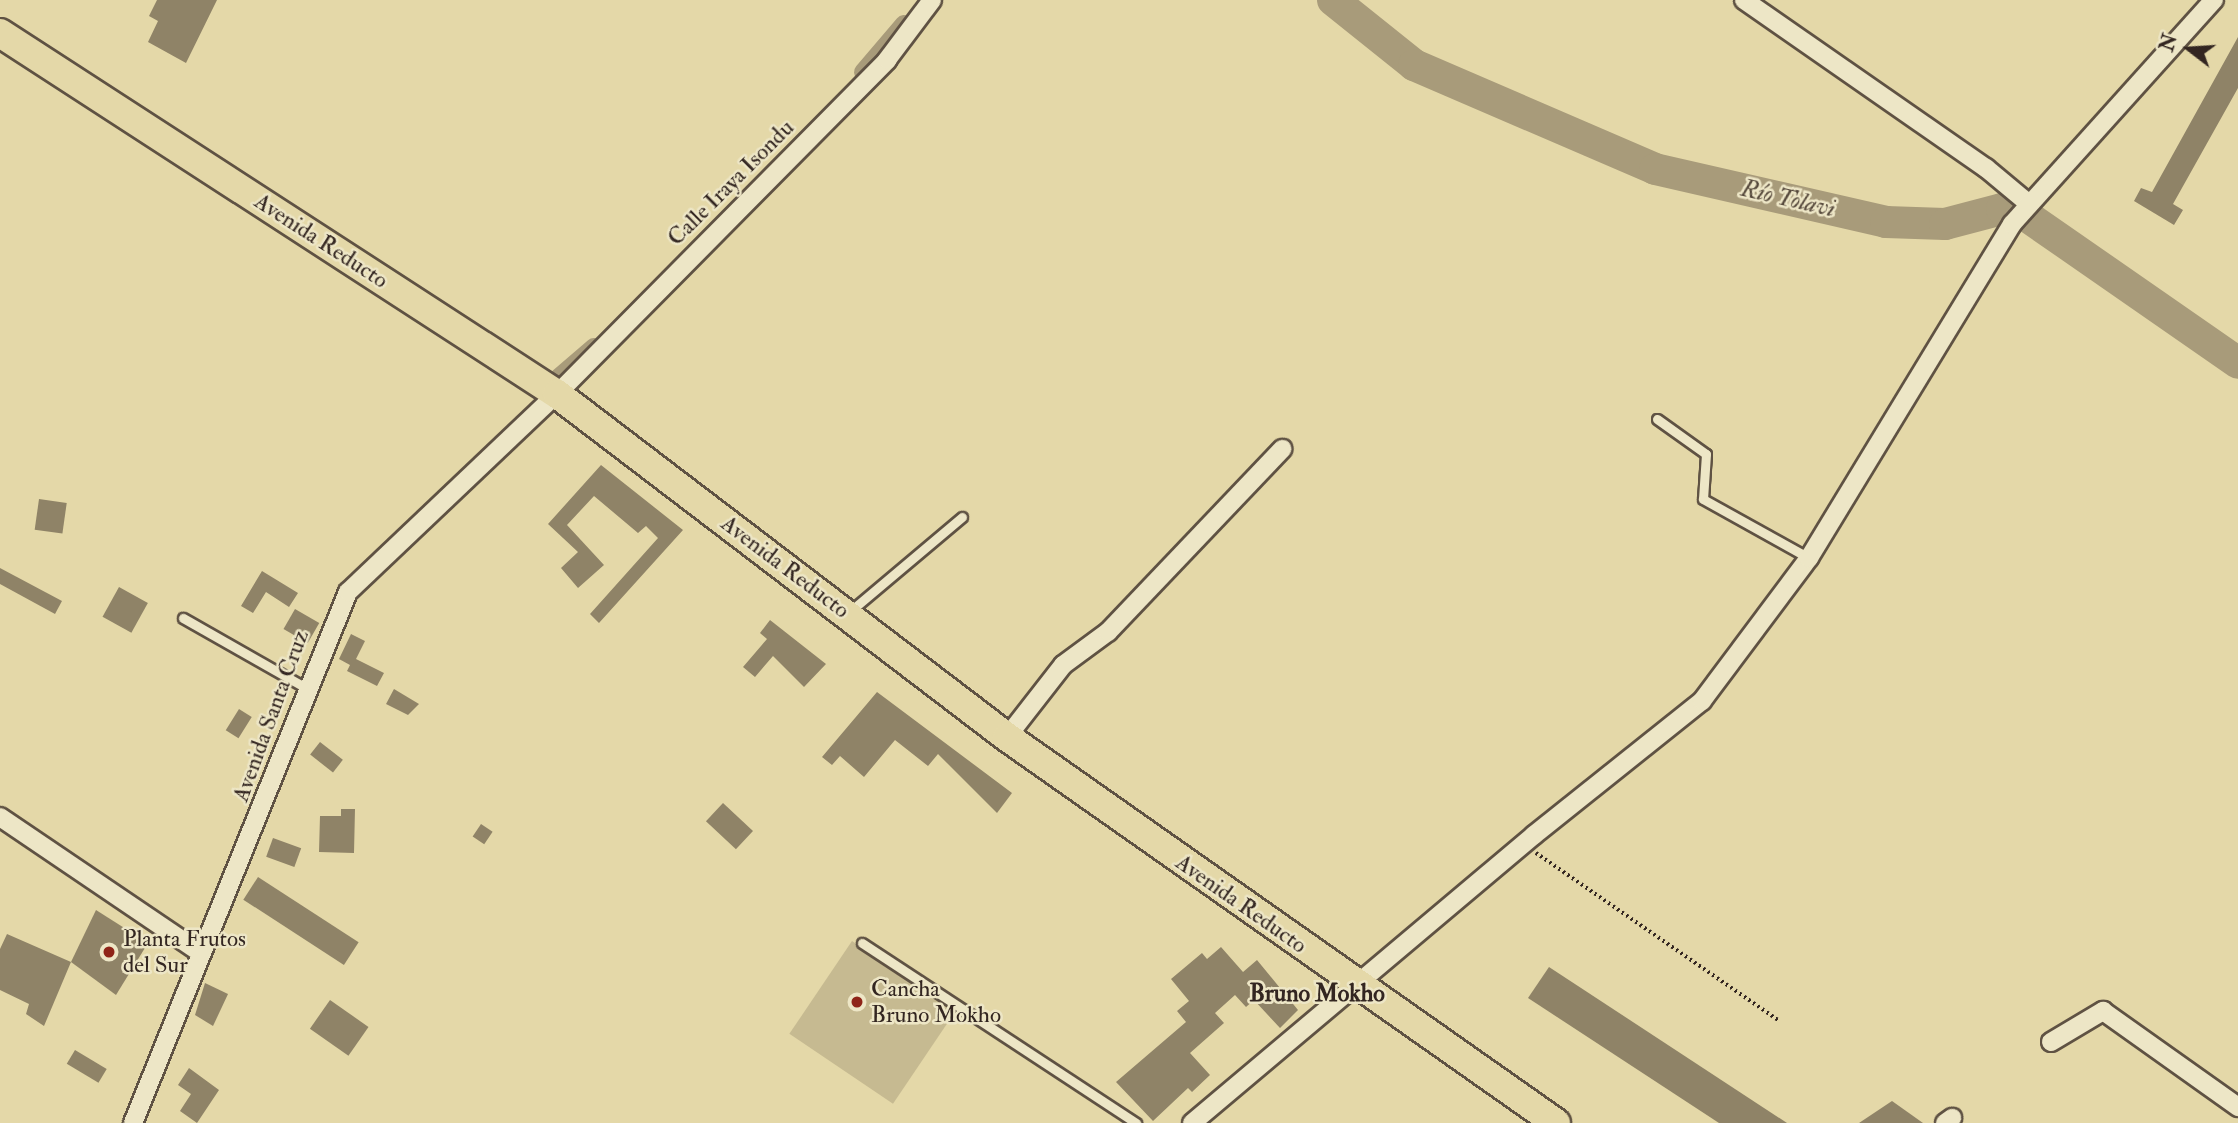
<!DOCTYPE html>
<meta charset="utf-8">
<style>
body{margin:0}
#map{position:relative;width:2238px;height:1123px;overflow:hidden;background:#e4d8a8;font-family:"IM FELL Double Pica",serif}
div>[style]{position:absolute}
.green>*{inset:0;background:#c6ba91;transform-origin:0 0}
.canal>*{height:18px;margin:-9px;padding:0 9px;transform-origin:9px;border-radius:9px;background:#a89b7a}
.river>*{height:32px;margin:-16px;padding:0 16px;transform-origin:16px;border-radius:16px;background:#a89b7a}
.building>*{inset:0;background:#8f8367;transform-origin:0 0}
.path>*{height:3.5px;margin-top:-1.75px;transform-origin:0;background:repeating-linear-gradient(90deg,#332621 0 2px,transparent 0 5.5px)}
.roads{filter:drop-shadow(2px 0 #5f5243) drop-shadow(-2px 0 #5f5243) drop-shadow(0 2px #5f5243) drop-shadow(0 -2px #5f5243)}
.service>*{height:9px;margin:-4.5px;padding:0 4.5px;transform-origin:4.5px;border-radius:4.5px;background:#ede6c6}
.minor>*{height:18px;margin:-9px;padding:0 9px;transform-origin:9px;border-radius:9px;background:#ede6c6}
.primary>*{height:28px;margin:-14px;padding:0 14px;transform-origin:14px;border-radius:14px;background:#e4d8a8}
.dots>*{width:19px;height:19px;translate:-50% -50%;box-sizing:border-box;border:4px solid #ede6c6;border-radius:50%}
span{translate:-50% -50%;white-space:nowrap;text-align:center;line-height:1.15;-webkit-text-stroke:5px #ede6c6;paint-order:stroke}
.street-label{font-size:23px;color:#332621}
.poi-label{font-size:23px;color:#332621}
.left{translate:0 -50%;text-align:left}
.water-label{font-size:24px;color:#56493c;font-style:italic}
.neighbourhood-label{font-size:24px;color:#332621;font-weight:700}
.north{position:absolute;left:2154px;top:14px;width:70px;height:70px;-webkit-text-stroke:5px #ede6c6;paint-order:stroke;rotate:287deg;font-size:19px;font-weight:700;line-height:28px;text-align:center;color:#332621}
.north::after{content:'';display:block;margin:auto;width:24px;height:32px;background:#332621;clip-path:polygon(50% 0,100% 100%,50% 72%,0 100%)}
</style>
<div id="map">
<div class="green">
<i style="left:852px;top:941px;width:125px;height:112px;rotate:34deg"></i>
</div>
<div class="canal">
<i style="left:863px;top:72px;width:63px;rotate:-49.5deg"></i>
<i style="left:559px;top:377px;width:46px;rotate:-40.6deg"></i>
</div>
<div class="river">
<i style="left:1333px;top:0;width:104px;rotate:38.7deg"></i>
<i style="left:1414px;top:65px;width:262px;rotate:23.3deg"></i>
<i style="left:1655px;top:169px;width:237px;rotate:12.9deg"></i>
<i style="left:1886px;top:222px;width:59px;rotate:1.9deg"></i>
<i style="left:1945px;top:224px;width:59px;rotate:-14.7deg"></i>
<i style="left:2002px;top:209px;width:19px;rotate:9deg"></i>
<i style="left:2021px;top:212px;width:264px;rotate:34.8deg"></i>
</div>
<div class="building">
<i style="clip-path:polygon(157px 0,217px 0,186px 63px,148px 42px,158px 21px,149px 16px)"></i>
<i style="clip-path:polygon(2238px 37px,2238px 88px,2173px 204px,2183px 210px,2174px 225px,2134px 201px,2141px 188px,2152px 192px)"></i>
<i style="clip-path:polygon(601px 465px,683px 530px,599px 623px,590px 614px,658px 538px,646px 526px,638px 533px,594px 496px,567px 525px,604px 565px,578px 588px,561px 568px,578px 552px,548px 524px)"></i>
<i style="left:39px;top:499px;width:28px;height:31px;rotate:8deg"></i>
<i style="clip-path:polygon(0 568px,62px 601px,55px 614px,0 584px)"></i>
<i style="clip-path:polygon(262px 571px,298px 593px,289px 607px,266px 592px,253px 613px,241px 606px)"></i>
<i style="left:119px;top:587px;width:33px;height:34px;rotate:29deg"></i>
<i style="left:295px;top:609px;width:28px;height:23px;rotate:30deg"></i>
<i style="clip-path:polygon(770px 620px,826px 664px,804px 687px,773px 656px,755px 677px,743px 667px,767px 639px,760px 633px)"></i>
<i style="clip-path:polygon(351px 634px,365px 641px,356px 659px,384px 673px,377px 686px,347px 671px,350px 665px,339px 659px)"></i>
<i style="clip-path:polygon(394px 689px,419px 704px,408px 715px,386px 704px)"></i>
<i style="clip-path:polygon(877px 692px,1012px 793px,997px 813px,938px 754px,928px 766px,895px 740px,864px 777px,840px 756px,832px 765px,822px 757px)"></i>
<i style="left:239px;top:709px;width:15px;height:25px;rotate:32deg"></i>
<i style="left:320px;top:742px;width:29px;height:16px;rotate:38deg"></i>
<i style="left:723px;top:803px;width:41px;height:25px;rotate:43deg"></i>
<i style="clip-path:polygon(341px 809px,355px 809px,354px 853px,319px 852px,320px 816px,341px 816px)"></i>
<i style="left:481px;top:824px;width:14px;height:15px;rotate:34deg"></i>
<i style="left:273px;top:838px;width:30px;height:20px;rotate:20deg"></i>
<i style="left:258px;top:877px;width:120px;height:27px;rotate:33deg"></i>
<i style="clip-path:polygon(96px 910px,148px 943px,116px 995px,71px 962px)"></i>
<i style="clip-path:polygon(7px 934px,71px 962px,44px 1026px,26px 1014px,29px 1004px,0 990px,0 949px)"></i>
<i style="clip-path:polygon(1221px 947px,1243px 972px,1257px 960px,1298px 1010px,1280px 1028px,1254px 1000px,1246px 1007px,1235px 995px,1215px 1013px,1224px 1023px,1190px 1053px,1210px 1075px,1192px 1092px,1188px 1088px,1153px 1121px,1116px 1082px,1186px 1022px,1177px 1011px,1189px 1001px,1171px 979px,1202px 953px,1207px 959px)"></i>
<i style="clip-path:polygon(1549px 967px,1787px 1123px,1719px 1123px,1528px 998px)"></i>
<i style="clip-path:polygon(205px 983px,228px 994px,213px 1026px,195px 1015px)"></i>
<i style="left:330px;top:1000px;width:47px;height:35px;rotate:35deg"></i>
<i style="left:75px;top:1050px;width:37px;height:16px;rotate:31deg"></i>
<i style="clip-path:polygon(189px 1068px,219px 1090px,197px 1123px,180px 1111px,191px 1094px,178px 1085px)"></i>
<i style="clip-path:polygon(1892px 1101px,1923px 1123px,1859px 1123px)"></i>
</div>
<div class="path">
<i style="left:1536px;top:853px;width:294px;rotate:34.6deg"></i>
</div>
<div class="roads">
<div class="service">
<i style="left:1657px;top:419px;width:60px;rotate:35.5deg"></i>
<i style="left:1706px;top:454px;width:45px;rotate:93.8deg"></i>
<i style="left:1703px;top:499px;width:121px;rotate:29.1deg"></i>
<i style="left:848px;top:613px;width:149px;rotate:-40.1deg"></i>
<i style="left:183px;top:618px;width:144px;rotate:29.6deg"></i>
<i style="left:862px;top:943px;width:328px;rotate:33.3deg"></i>
</div>
<div class="minor">
<i style="left:1744px;top:0;width:295px;rotate:34.8deg"></i>
<i style="left:1986px;top:168px;width:55px;rotate:39.8deg"></i>
<i style="left:1007px;top:737px;width:91px;rotate:-52.1deg"></i>
<i style="left:1063px;top:665px;width:56px;rotate:-36.3deg"></i>
<i style="left:1108px;top:632px;width:253px;rotate:-46.4deg"></i>
<i style="left:0;top:817px;width:243px;rotate:34.1deg"></i>
<i style="left:2051px;top:1042px;width:61px;rotate:-30.8deg"></i>
<i style="left:2103px;top:1011px;width:166px;rotate:35.4deg"></i>
<i style="left:133px;top:1123px;width:573px;rotate:-67.96deg"></i>
<i style="left:348px;top:592px;width:288px;rotate:-43.5deg"></i>
<i style="left:557px;top:394px;width:470px;rotate:-45.3deg"></i>
<i style="left:887px;top:60px;width:75px;rotate:-53.1deg"></i>
<i style="left:1192px;top:1123px;width:447px;rotate:-40.1deg"></i>
<i style="left:1534px;top:835px;width:215px;rotate:-38.6deg"></i>
<i style="left:1702px;top:701px;width:179px;rotate:-53.2deg"></i>
<i style="left:1809px;top:558px;width:391px;rotate:-58.7deg"></i>
<i style="left:2012px;top:224px;width:302px;rotate:-48deg"></i>
<i style="left:1945px;top:1123px;width:9px;rotate:-36deg"></i>
</div>
<div class="primary">
<i style="left:0;top:33px;width:664px;rotate:32.95deg"></i>
<i style="left:557px;top:394px;width:566px;rotate:37.32deg"></i>
<i style="left:1007px;top:737px;width:671px;rotate:35.11deg"></i>
</div>
</div>
<div class="dots">
<i style="left:109px;top:952px;background:#8f2418"></i>
<i style="left:857px;top:1002px;background:#8f2418"></i>
</div>
<div class="street-label">
<span style="left:731px;top:183px;rotate:-45deg">Calle Iraya Isondu</span>
<span style="left:321px;top:241px;rotate:33deg">Avenida Reducto</span>
<span style="left:785px;top:567px;rotate:37deg">Avenida Reducto</span>
<span style="left:271px;top:716px;rotate:-70deg">Avenida Santa Cruz</span>
<span style="left:1241px;top:904px;rotate:35deg">Avenida Reducto</span>
</div>
<div class="poi-label">
<span class="left" style="left:123px;top:952px">Planta Frutos<br>del Sur</span>
<span class="left" style="left:871px;top:1002px">Cancha<br>Bruno Mokho</span>
</div>
<div class="water-label">
<span style="left:1788px;top:199px;rotate:13deg">Río Tolavi</span>
</div>
<div class="neighbourhood-label">
<span style="left:1317px;top:994px">Bruno Mokho</span>
</div>
<div class="north">N</div>
</div>
